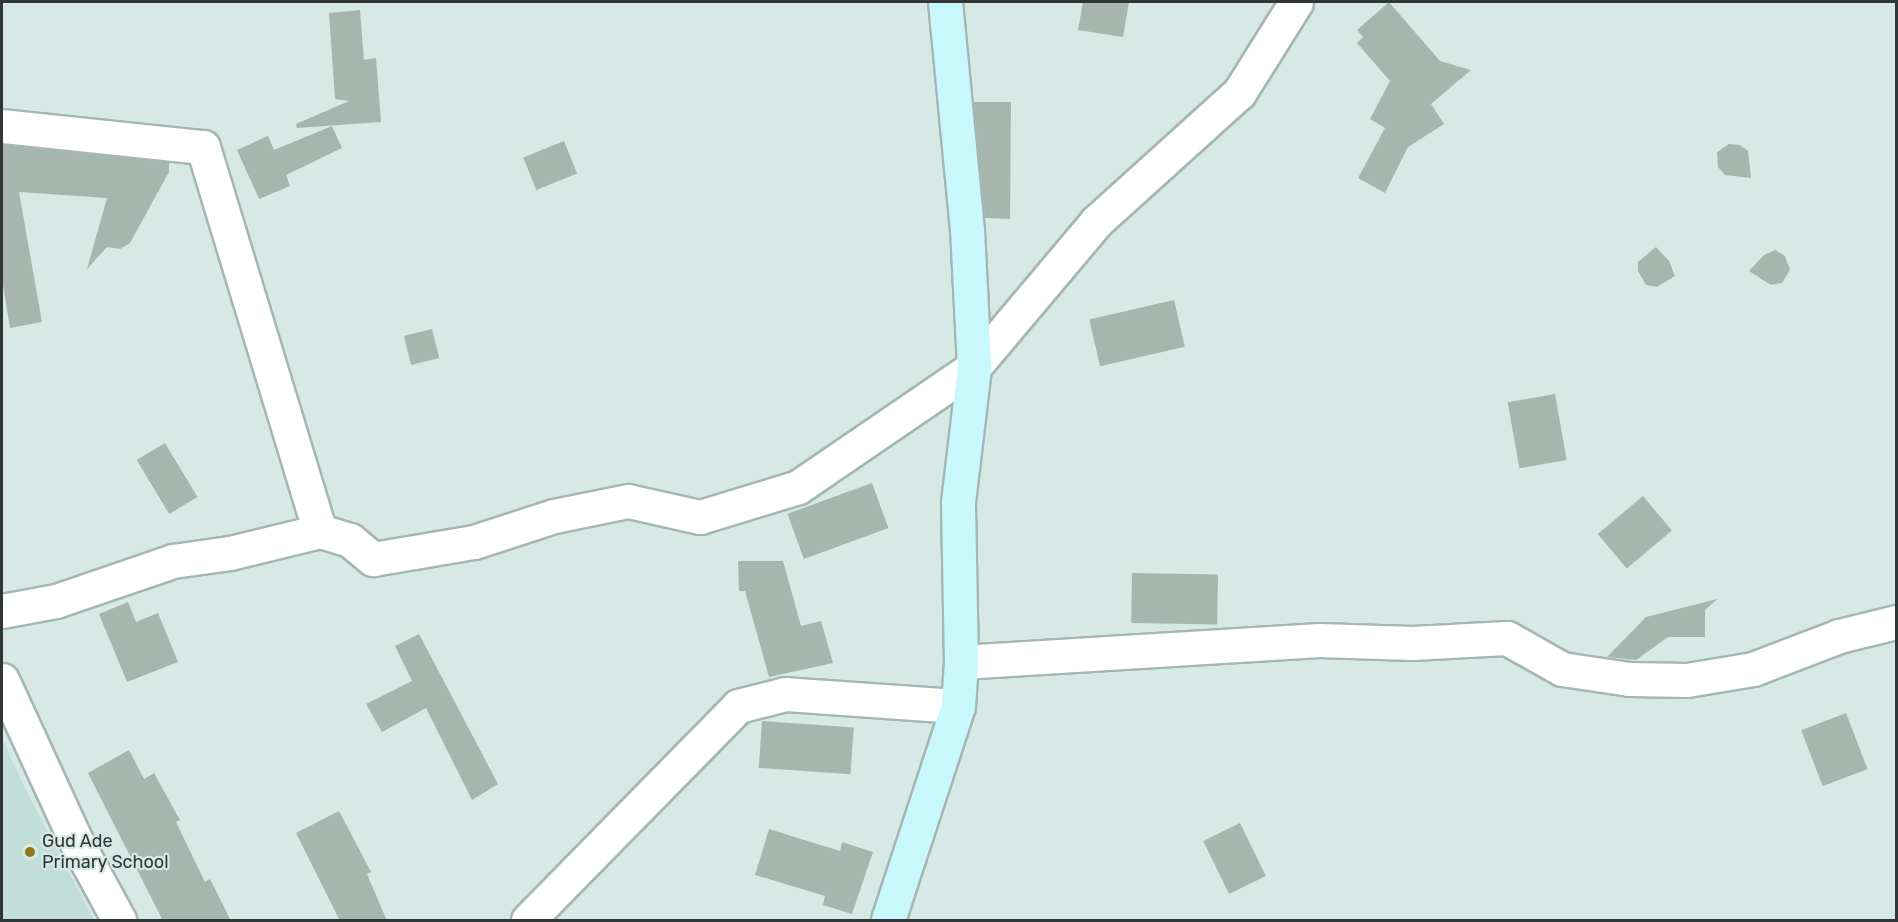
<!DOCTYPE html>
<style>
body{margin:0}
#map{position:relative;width:1898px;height:922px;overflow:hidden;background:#d6e9e5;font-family:Rubik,sans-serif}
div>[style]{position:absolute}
.built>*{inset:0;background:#c2ded9}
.building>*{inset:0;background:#a6b6ae;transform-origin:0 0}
.roads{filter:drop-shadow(2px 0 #a5b7b3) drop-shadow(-2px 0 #a5b7b3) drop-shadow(0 2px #a5b7b3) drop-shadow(0 -2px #a5b7b3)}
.street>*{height:33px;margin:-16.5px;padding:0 16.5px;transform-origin:16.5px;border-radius:16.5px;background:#fff}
.secondary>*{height:33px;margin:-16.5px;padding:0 16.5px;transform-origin:16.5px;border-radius:16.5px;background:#c8f8fb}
.dots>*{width:16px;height:16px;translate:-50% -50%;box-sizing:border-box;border:3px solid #d6e9e5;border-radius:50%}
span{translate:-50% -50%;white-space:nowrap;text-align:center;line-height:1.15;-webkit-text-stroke:4.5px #d6e9e5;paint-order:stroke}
.poi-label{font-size:18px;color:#2f3635}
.left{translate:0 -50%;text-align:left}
.frame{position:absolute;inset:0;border:3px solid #2f3635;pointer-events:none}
</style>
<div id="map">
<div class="built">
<i style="clip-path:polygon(2px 738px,23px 784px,94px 920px,2px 920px)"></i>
</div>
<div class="building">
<i style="clip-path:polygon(1083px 2px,1129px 2px,1123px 37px,1078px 30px)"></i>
<i style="clip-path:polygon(1389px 2px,1440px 61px,1471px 70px,1431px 104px,1444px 124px,1408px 147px,1385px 193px,1358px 178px,1385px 128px,1370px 119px,1390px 81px,1357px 43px,1363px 37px,1357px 30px)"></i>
<i style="clip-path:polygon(360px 10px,364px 60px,376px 58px,381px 122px,297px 128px,296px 124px,349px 101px,335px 99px,329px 13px)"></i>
<i style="clip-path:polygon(973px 102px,1011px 102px,1010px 219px,985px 218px)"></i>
<i style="clip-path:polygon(332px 126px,342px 148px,286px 175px,290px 186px,259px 199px,237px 150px,268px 136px,274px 150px)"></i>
<i style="left:564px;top:141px;width:35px;height:44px;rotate:68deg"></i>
<i style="clip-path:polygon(1729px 144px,1740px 145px,1748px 151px,1751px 178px,1725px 175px,1718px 167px,1717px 152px)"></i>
<i style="clip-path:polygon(2px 145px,169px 162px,169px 172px,130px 243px,120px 249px,107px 247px,87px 269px,107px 198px,19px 192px,42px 322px,10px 328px,2px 279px)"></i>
<i style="clip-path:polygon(1656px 247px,1669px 261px,1675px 276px,1657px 287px,1646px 285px,1638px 271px,1638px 262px)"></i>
<i style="clip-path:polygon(1775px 250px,1785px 256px,1790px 270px,1782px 283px,1771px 285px,1749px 271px,1764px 255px)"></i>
<i style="left:1174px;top:300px;width:48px;height:87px;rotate:77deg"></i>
<i style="left:432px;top:329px;width:30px;height:29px;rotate:76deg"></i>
<i style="left:1555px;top:394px;width:67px;height:48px;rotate:80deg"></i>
<i style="left:165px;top:443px;width:63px;height:33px;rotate:59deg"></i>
<i style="left:872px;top:483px;width:48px;height:90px;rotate:70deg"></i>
<i style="left:1643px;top:496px;width:45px;height:59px;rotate:50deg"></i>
<i style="clip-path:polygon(738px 561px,783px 561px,801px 626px,821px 621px,833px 663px,769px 677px,745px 591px,739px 591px)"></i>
<i style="left:1132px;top:573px;width:86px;height:50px;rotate:1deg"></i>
<i style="clip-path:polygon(1717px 599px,1705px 610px,1705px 637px,1668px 637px,1636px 660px,1607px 657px,1646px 617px)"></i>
<i style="clip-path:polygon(128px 602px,136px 622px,158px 613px,178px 662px,127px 682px,99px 614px)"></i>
<i style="clip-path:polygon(419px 634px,498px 784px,472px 800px,426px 708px,382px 732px,366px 704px,412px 681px,395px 646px)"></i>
<i style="left:1846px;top:713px;width:60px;height:48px;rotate:69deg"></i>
<i style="left:762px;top:721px;width:92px;height:47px;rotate:4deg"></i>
<i style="clip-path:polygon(129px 750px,144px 779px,154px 773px,180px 820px,176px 822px,205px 882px,210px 879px,231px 921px,163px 921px,88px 773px)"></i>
<i style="clip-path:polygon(339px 811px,371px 872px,367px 874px,387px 921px,340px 921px,296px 833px)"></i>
<i style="left:1240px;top:823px;width:59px;height:41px;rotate:64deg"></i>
<i style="clip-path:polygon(769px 829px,840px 851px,842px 842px,873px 852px,852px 914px,823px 905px,825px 896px,755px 875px)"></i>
</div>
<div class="roads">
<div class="street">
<i style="left:2px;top:126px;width:202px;rotate:6deg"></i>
<i style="left:203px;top:147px;width:401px;rotate:73.1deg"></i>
<i style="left:2px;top:611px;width:55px;rotate:-10.5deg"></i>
<i style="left:56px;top:601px;width:124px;rotate:-18.9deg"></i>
<i style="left:173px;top:561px;width:58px;rotate:-8deg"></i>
<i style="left:230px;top:553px;width:93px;rotate:-13.7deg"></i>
<i style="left:320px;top:531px;width:31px;rotate:17deg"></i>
<i style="left:350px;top:540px;width:30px;rotate:40deg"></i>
<i style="left:373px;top:559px;width:102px;rotate:-9.6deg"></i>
<i style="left:474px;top:542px;width:84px;rotate:-18deg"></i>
<i style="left:554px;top:516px;width:76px;rotate:-11.5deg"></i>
<i style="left:628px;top:501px;width:74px;rotate:12.5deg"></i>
<i style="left:700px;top:517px;width:102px;rotate:-17deg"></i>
<i style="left:798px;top:487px;width:213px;rotate:-34.3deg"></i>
<i style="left:974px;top:367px;width:189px;rotate:-49.9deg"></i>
<i style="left:1096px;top:222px;width:193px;rotate:-42.1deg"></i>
<i style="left:1239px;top:93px;width:107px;rotate:-57.9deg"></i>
<i style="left:961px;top:662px;width:359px;rotate:-3.5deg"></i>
<i style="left:1319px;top:640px;width:93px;rotate:1.8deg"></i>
<i style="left:1412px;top:643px;width:95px;rotate:-3deg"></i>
<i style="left:1507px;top:638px;width:63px;rotate:29.4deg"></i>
<i style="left:1562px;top:669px;width:68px;rotate:8.5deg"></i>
<i style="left:1629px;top:679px;width:58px;rotate:1deg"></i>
<i style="left:1687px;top:680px;width:67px;rotate:-9.5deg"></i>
<i style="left:1753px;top:669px;width:92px;rotate:-21deg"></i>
<i style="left:1839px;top:636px;width:59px;rotate:-13.8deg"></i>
<i style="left:2px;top:680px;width:179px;rotate:65.3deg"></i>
<i style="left:77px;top:843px;width:88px;rotate:61.4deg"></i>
<i style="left:528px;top:920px;width:300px;rotate:-45.5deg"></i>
<i style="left:738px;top:706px;width:49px;rotate:-14.3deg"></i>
<i style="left:785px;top:694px;width:173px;rotate:4deg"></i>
</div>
<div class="secondary">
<i style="left:888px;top:920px;width:225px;rotate:-71.9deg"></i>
<i style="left:958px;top:706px;width:44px;rotate:-86.1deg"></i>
<i style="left:961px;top:662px;width:160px;rotate:-91.1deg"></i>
<i style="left:958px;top:502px;width:136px;rotate:-83.2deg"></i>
<i style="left:974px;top:367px;width:137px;rotate:-92.9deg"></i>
<i style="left:967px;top:230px;width:229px;rotate:-95.5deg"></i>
</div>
</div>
<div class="dots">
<i style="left:30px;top:852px;background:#91771c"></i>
</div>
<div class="poi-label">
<span class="left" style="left:42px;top:852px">Gud Ade<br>Primary School</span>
</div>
<div class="frame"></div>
</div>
